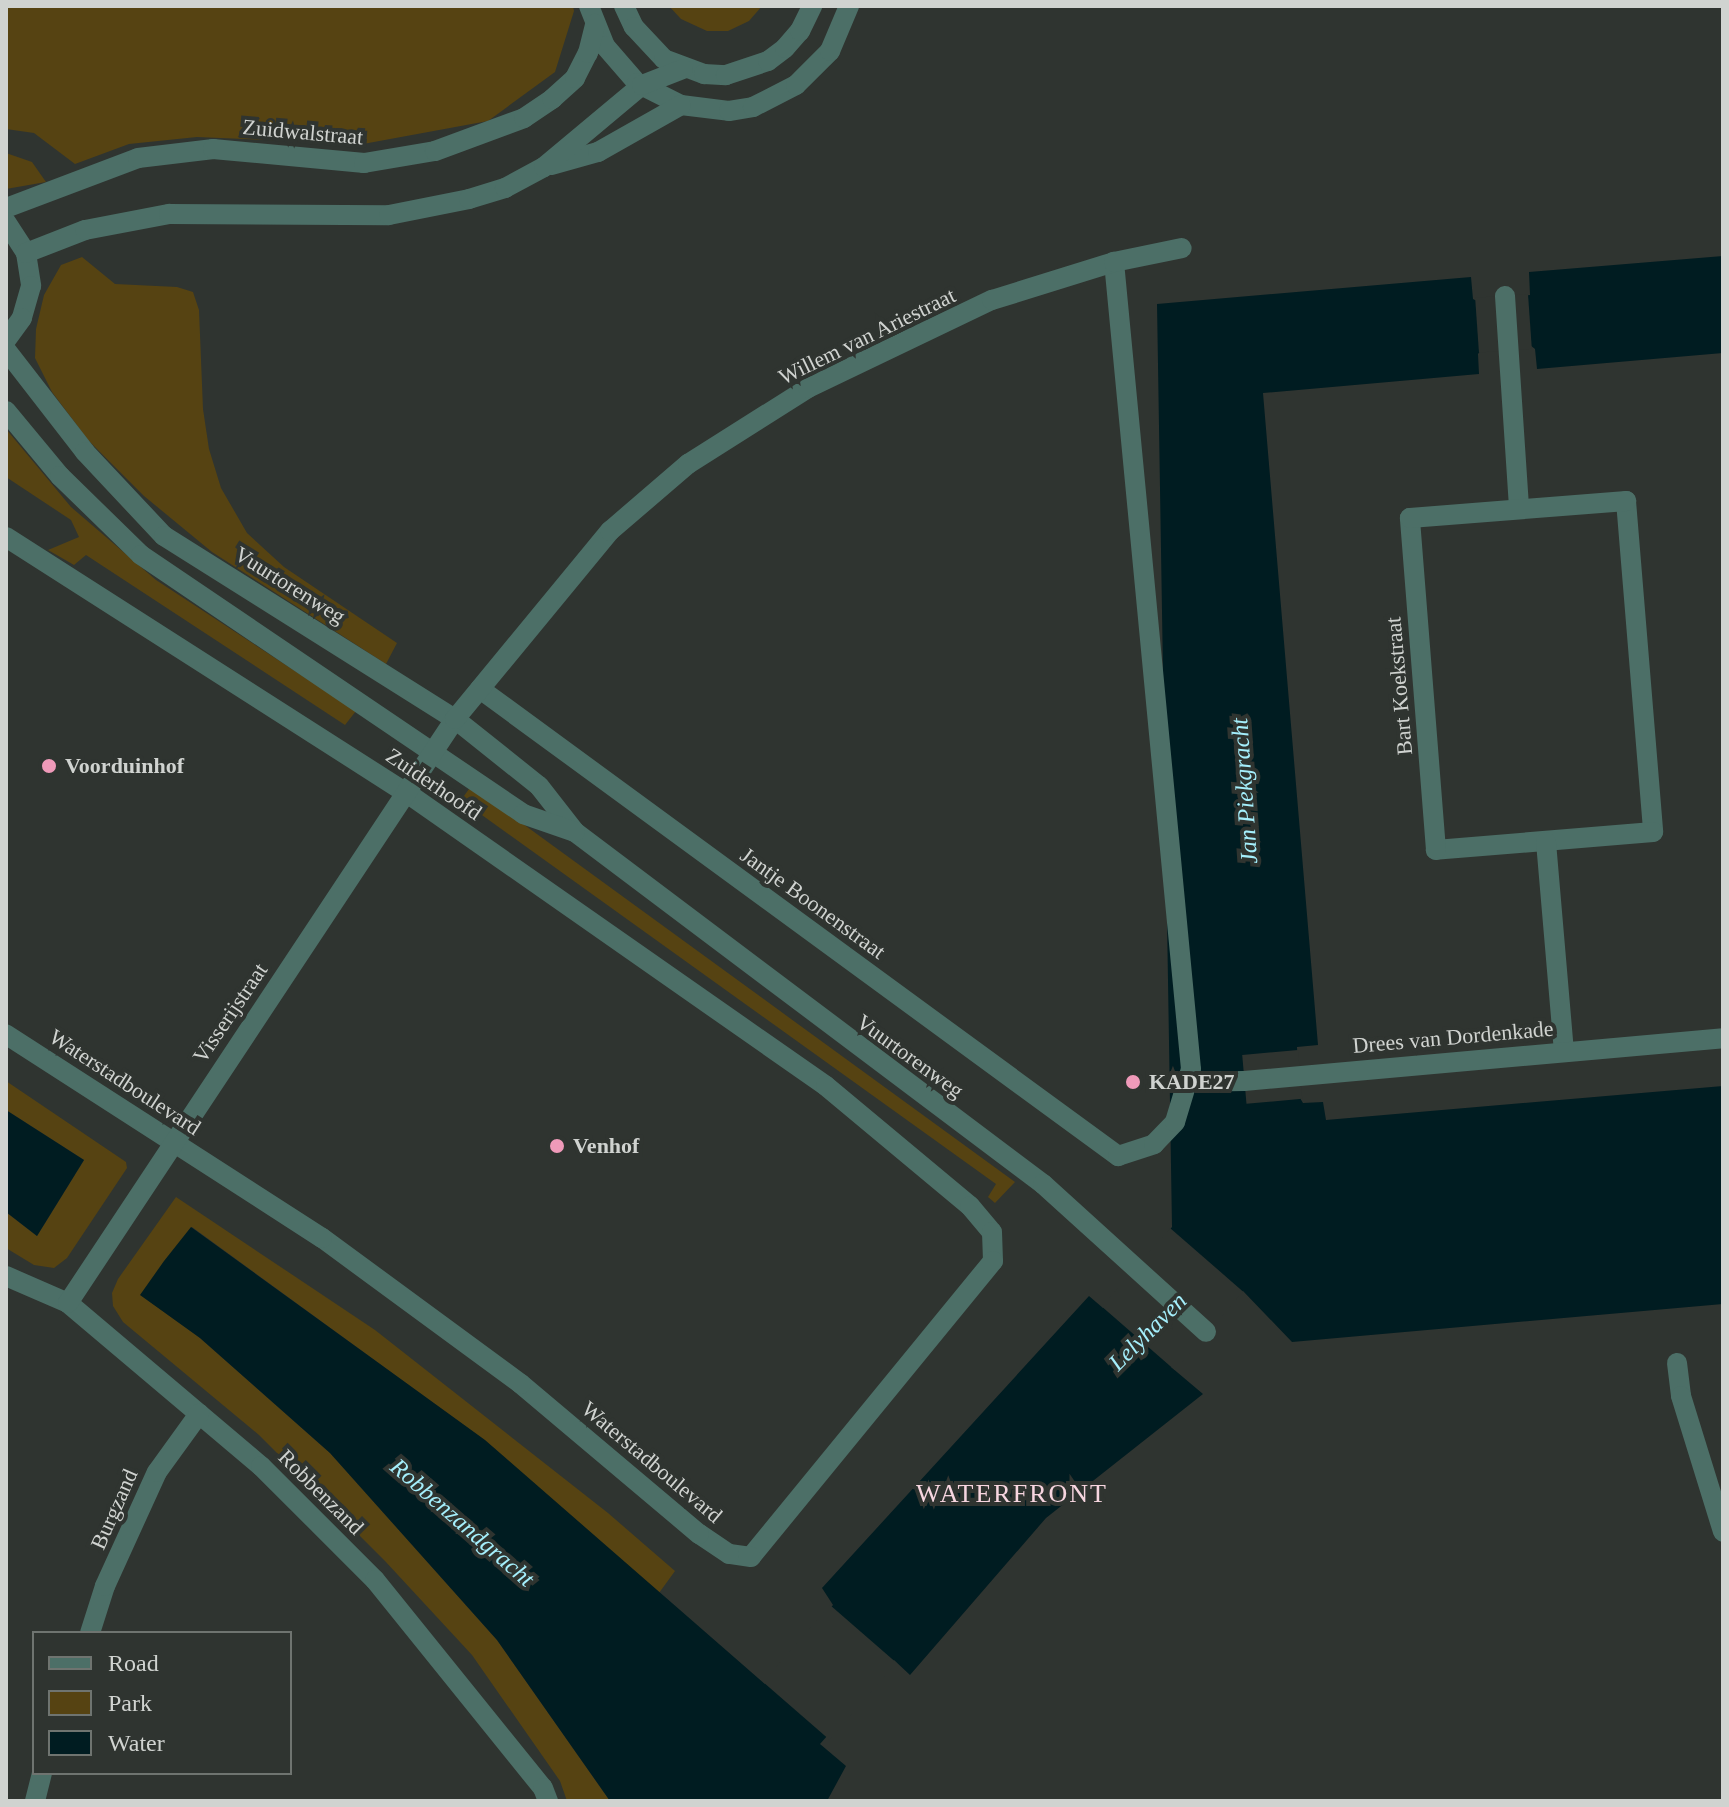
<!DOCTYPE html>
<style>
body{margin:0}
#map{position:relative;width:1729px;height:1807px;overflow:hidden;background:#2f3430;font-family:Georgia,serif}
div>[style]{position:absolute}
.green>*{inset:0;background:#564312}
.water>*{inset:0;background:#001c21}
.pier>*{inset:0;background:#2f3430;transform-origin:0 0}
.minor>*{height:20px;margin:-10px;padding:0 10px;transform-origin:10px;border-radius:10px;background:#4c6f67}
.dots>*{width:22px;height:22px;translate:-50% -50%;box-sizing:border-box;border:4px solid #2f3430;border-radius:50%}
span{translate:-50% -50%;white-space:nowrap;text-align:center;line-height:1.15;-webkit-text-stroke:8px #2f3430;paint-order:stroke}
.street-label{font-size:22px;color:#d0d3d0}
.poi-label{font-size:22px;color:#d0d3d0;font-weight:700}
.left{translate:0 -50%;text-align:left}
.water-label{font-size:24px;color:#a5effc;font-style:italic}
.quarter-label{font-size:26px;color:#f7d6e0;letter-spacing:2px}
.frame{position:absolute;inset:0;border:8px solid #d0d3d0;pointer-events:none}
.legend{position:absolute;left:32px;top:1631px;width:260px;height:144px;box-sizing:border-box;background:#2f3430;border:2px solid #6f7470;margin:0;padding:10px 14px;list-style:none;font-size:24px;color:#d0d3d0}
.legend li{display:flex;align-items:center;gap:16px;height:40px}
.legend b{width:40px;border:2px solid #6f7470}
</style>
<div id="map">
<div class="green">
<i style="clip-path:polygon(6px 6px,573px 6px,574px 11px,555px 72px,488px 121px,363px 144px,197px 137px,129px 144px,75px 164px,34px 133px,6px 129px)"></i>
<i style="clip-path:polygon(669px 6px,762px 6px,749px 21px,728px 31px,707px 31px,681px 19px)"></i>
<i style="clip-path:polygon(6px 153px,32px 162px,46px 182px,6px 189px)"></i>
<i style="clip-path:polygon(82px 257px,115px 284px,177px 287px,193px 292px,199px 310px,203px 409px,209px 449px,221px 488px,247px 533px,284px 567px,397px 643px,386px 664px,212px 552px,144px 496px,88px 440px,52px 392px,35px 358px,36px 329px,44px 295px,61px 265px)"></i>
<i style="clip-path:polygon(6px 429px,71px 507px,156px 580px,356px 711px,345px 725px,86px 555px,74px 565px,48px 550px,79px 537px,71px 520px,6px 477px)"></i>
<i style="clip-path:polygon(469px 789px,475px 789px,1015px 1182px,995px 1203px,988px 1197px,996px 1184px,461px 800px)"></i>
<i style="clip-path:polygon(6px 1081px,126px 1162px,127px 1168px,67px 1258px,54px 1268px,34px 1265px,6px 1248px,6px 1212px,37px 1236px,84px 1160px,6px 1110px)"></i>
<i style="clip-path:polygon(176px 1197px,375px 1330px,608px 1513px,675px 1571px,659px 1593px,484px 1440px,192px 1227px,141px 1295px,200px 1338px,330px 1453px,497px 1640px,610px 1801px,567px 1801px,560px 1781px,472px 1655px,385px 1561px,259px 1435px,123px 1322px,113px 1306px,112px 1293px,118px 1279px)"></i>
</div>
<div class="water">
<i style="clip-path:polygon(1723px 256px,1723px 353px,1537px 369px,1535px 349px,1530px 345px,1481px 350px,1478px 354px,1479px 374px,1263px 393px,1318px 1045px,1297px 1047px,1300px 1098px,1303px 1103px,1323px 1102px,1326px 1120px,1723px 1086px,1723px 1304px,1292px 1342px,1243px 1291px,1171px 1367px,1203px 1394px,1046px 1518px,910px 1675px,894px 1660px,820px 1744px,846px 1766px,827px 1801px,610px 1801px,497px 1640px,330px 1453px,200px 1338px,140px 1295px,164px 1261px,191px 1227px,485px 1440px,765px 1684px,833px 1605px,822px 1588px,1089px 1296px,1103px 1308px,1172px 1227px,1157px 304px,1471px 277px,1473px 299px,1479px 302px,1530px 295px,1529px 272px)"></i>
<i style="clip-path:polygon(6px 1110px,84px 1160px,37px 1236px,6px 1212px)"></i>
</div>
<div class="pier">
<i style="left:1528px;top:294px;width:55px;height:53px;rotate:86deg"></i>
<i style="left:1298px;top:1050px;width:49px;height:56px;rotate:85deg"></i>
<i style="left:1170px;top:1228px;width:97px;height:104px;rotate:41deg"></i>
<i style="left:830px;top:1605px;width:88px;height:102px;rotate:41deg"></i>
</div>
<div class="minor">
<i style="left:589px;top:6px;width:43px;rotate:68.2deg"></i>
<i style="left:605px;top:46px;width:49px;rotate:49.1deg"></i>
<i style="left:637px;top:83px;width:49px;rotate:26.6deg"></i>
<i style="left:681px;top:105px;width:48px;rotate:7.1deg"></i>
<i style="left:729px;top:111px;width:24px;rotate:-9deg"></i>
<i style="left:753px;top:107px;width:48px;rotate:-27.1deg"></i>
<i style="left:796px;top:85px;width:48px;rotate:-45deg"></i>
<i style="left:830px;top:51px;width:49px;rotate:-67.1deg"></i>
<i style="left:624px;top:6px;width:23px;rotate:65deg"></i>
<i style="left:634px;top:27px;width:44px;rotate:46.8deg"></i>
<i style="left:664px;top:59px;width:43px;rotate:20.6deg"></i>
<i style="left:704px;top:74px;width:22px;rotate:3deg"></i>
<i style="left:726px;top:75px;width:44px;rotate:-18.4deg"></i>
<i style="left:768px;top:61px;width:21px;rotate:-37deg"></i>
<i style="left:785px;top:48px;width:23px;rotate:-49deg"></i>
<i style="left:800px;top:31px;width:28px;rotate:-64deg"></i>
<i style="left:551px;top:165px;width:49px;rotate:-15.5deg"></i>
<i style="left:598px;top:152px;width:95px;rotate:-29.5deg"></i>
<i style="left:6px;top:208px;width:141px;rotate:-20.7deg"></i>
<i style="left:138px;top:158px;width:76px;rotate:-6.8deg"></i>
<i style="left:213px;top:149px;width:152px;rotate:5.3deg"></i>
<i style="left:364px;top:163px;width:72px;rotate:-9.6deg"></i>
<i style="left:435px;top:151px;width:95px;rotate:-20.3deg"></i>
<i style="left:524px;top:118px;width:34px;rotate:-34deg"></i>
<i style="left:552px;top:99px;width:31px;rotate:-42deg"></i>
<i style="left:575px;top:78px;width:28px;rotate:-63deg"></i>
<i style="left:588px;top:53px;width:30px;rotate:-76deg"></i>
<i style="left:6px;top:222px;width:37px;rotate:57deg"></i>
<i style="left:26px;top:253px;width:33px;rotate:81deg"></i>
<i style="left:31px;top:286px;width:33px;rotate:106deg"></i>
<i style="left:22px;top:318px;width:27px;rotate:126deg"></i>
<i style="left:26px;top:253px;width:63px;rotate:-21.3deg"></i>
<i style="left:85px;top:230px;width:86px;rotate:-10.8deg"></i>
<i style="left:169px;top:214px;width:220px;rotate:0.3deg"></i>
<i style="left:389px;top:215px;width:82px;rotate:-11.3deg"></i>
<i style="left:469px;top:199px;width:38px;rotate:-17deg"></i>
<i style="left:505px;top:188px;width:44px;rotate:-28.3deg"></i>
<i style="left:544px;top:167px;width:128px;rotate:-39.9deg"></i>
<i style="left:642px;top:85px;width:44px;rotate:-21.3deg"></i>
<i style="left:1505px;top:296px;width:213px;rotate:86.2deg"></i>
<i style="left:6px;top:350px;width:129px;rotate:52.2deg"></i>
<i style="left:85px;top:452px;width:115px;rotate:46.8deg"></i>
<i style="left:164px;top:536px;width:344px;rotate:32.2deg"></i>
<i style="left:455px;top:719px;width:107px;rotate:38.6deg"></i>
<i style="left:539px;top:786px;width:58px;rotate:52deg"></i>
<i style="left:575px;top:832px;width:586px;rotate:36.95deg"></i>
<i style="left:1043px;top:1184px;width:220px;rotate:42.2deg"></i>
<i style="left:6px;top:411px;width:85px;rotate:50.3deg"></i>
<i style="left:60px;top:476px;width:113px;rotate:44.3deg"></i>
<i style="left:141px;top:555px;width:462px;rotate:34.1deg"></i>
<i style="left:523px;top:814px;width:55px;rotate:19.1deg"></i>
<i style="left:1626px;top:501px;width:332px;rotate:85.3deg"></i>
<i style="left:1653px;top:832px;width:218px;rotate:175.3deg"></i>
<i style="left:1436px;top:850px;width:333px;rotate:-94.5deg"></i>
<i style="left:1410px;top:518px;width:217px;rotate:-4.5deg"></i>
<i style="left:6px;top:537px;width:476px;rotate:32.6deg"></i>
<i style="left:407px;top:793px;width:511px;rotate:34.96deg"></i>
<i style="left:826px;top:1086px;width:187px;rotate:39.8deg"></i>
<i style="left:970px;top:1206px;width:34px;rotate:50deg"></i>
<i style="left:992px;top:1232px;width:29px;rotate:88deg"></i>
<i style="left:993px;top:1261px;width:382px;rotate:129.3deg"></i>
<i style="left:751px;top:1557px;width:22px;rotate:-172deg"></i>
<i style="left:729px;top:1554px;width:36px;rotate:-146deg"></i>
<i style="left:699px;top:1534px;width:233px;rotate:-139.9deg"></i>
<i style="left:521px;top:1384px;width:247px;rotate:-143.7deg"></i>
<i style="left:322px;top:1238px;width:376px;rotate:-147.2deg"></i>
<i style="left:480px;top:689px;width:791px;rotate:36.2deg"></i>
<i style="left:1118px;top:1156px;width:38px;rotate:-18deg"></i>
<i style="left:1154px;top:1144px;width:30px;rotate:-46deg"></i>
<i style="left:1175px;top:1122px;width:55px;rotate:-73.2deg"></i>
<i style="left:1191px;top:1069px;width:811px;rotate:-95.45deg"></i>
<i style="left:1546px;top:842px;width:210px;rotate:85.1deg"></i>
<i style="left:1187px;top:1082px;width:57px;rotate:-1deg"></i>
<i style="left:1244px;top:1081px;width:481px;rotate:-5.1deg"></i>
<i style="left:6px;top:1276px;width:68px;rotate:23.5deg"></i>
<i style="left:68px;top:1303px;width:253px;rotate:40.2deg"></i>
<i style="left:261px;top:1466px;width:161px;rotate:45deg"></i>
<i style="left:375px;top:1580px;width:267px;rotate:51.1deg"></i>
<i style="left:543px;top:1788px;width:14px;rotate:69deg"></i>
<i style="left:68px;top:1303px;width:701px;rotate:-56.47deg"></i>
<i style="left:455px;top:719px;width:244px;rotate:-50.5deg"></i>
<i style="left:610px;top:531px;width:103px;rotate:-40.7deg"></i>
<i style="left:688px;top:464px;width:142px;rotate:-32.3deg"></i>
<i style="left:808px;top:388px;width:204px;rotate:-25.6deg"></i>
<i style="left:992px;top:300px;width:128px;rotate:-17.3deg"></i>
<i style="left:1114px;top:262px;width:69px;rotate:-11.6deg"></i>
<i style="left:1677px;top:1363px;width:33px;rotate:83deg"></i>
<i style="left:1681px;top:1396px;width:142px;rotate:72.8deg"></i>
<i style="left:90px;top:1633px;width:49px;rotate:-72.3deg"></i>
<i style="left:105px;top:1586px;width:125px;rotate:-65.5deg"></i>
<i style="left:157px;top:1472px;width:72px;rotate:-54.1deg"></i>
<i style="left:35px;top:1801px;width:29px;rotate:-76deg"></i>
</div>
<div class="dots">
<i style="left:49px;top:766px;background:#ef9ab9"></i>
<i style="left:1133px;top:1082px;background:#ef9ab9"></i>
<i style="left:557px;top:1146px;background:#ef9ab9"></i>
</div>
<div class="street-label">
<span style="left:303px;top:132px;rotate:5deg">Zuidwalstraat</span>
<span style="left:867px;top:336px;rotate:-26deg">Willem van Ariestraat</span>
<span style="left:290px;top:585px;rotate:32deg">Vuurtorenweg</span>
<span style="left:1399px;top:686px;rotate:-95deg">Bart Koekstraat</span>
<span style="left:434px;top:784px;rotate:34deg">Zuiderhoofd</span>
<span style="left:813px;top:903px;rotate:36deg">Jantje Boonenstraat</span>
<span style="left:230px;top:1013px;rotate:-56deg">Visserijstraat</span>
<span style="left:1453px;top:1037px;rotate:-5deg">Drees van Dordenkade</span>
<span style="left:910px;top:1056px;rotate:36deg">Vuurtorenweg</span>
<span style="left:125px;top:1082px;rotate:33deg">Waterstadboulevard</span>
<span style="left:652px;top:1462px;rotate:40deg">Waterstadboulevard</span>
<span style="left:321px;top:1492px;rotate:45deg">Robbenzand</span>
<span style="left:114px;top:1509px;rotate:-66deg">Burgzand</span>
</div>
<div class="poi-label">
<span class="left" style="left:65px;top:766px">Voorduinhof</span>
<span class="left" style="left:1149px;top:1082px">KADE27</span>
<span class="left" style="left:573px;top:1146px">Venhof</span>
</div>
<div class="water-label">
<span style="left:1245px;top:791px;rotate:-94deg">Jan Piekgracht</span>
<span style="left:1148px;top:1332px;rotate:-45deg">Lelyhaven</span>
<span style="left:462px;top:1523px;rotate:41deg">Robbenzandgracht</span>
</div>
<div class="quarter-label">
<span style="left:1012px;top:1494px">WATERFRONT</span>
</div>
<div class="frame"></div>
<ul class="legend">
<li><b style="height:10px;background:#4c6f67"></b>Road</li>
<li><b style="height:22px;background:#564312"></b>Park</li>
<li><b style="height:22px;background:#001c21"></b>Water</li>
</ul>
</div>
